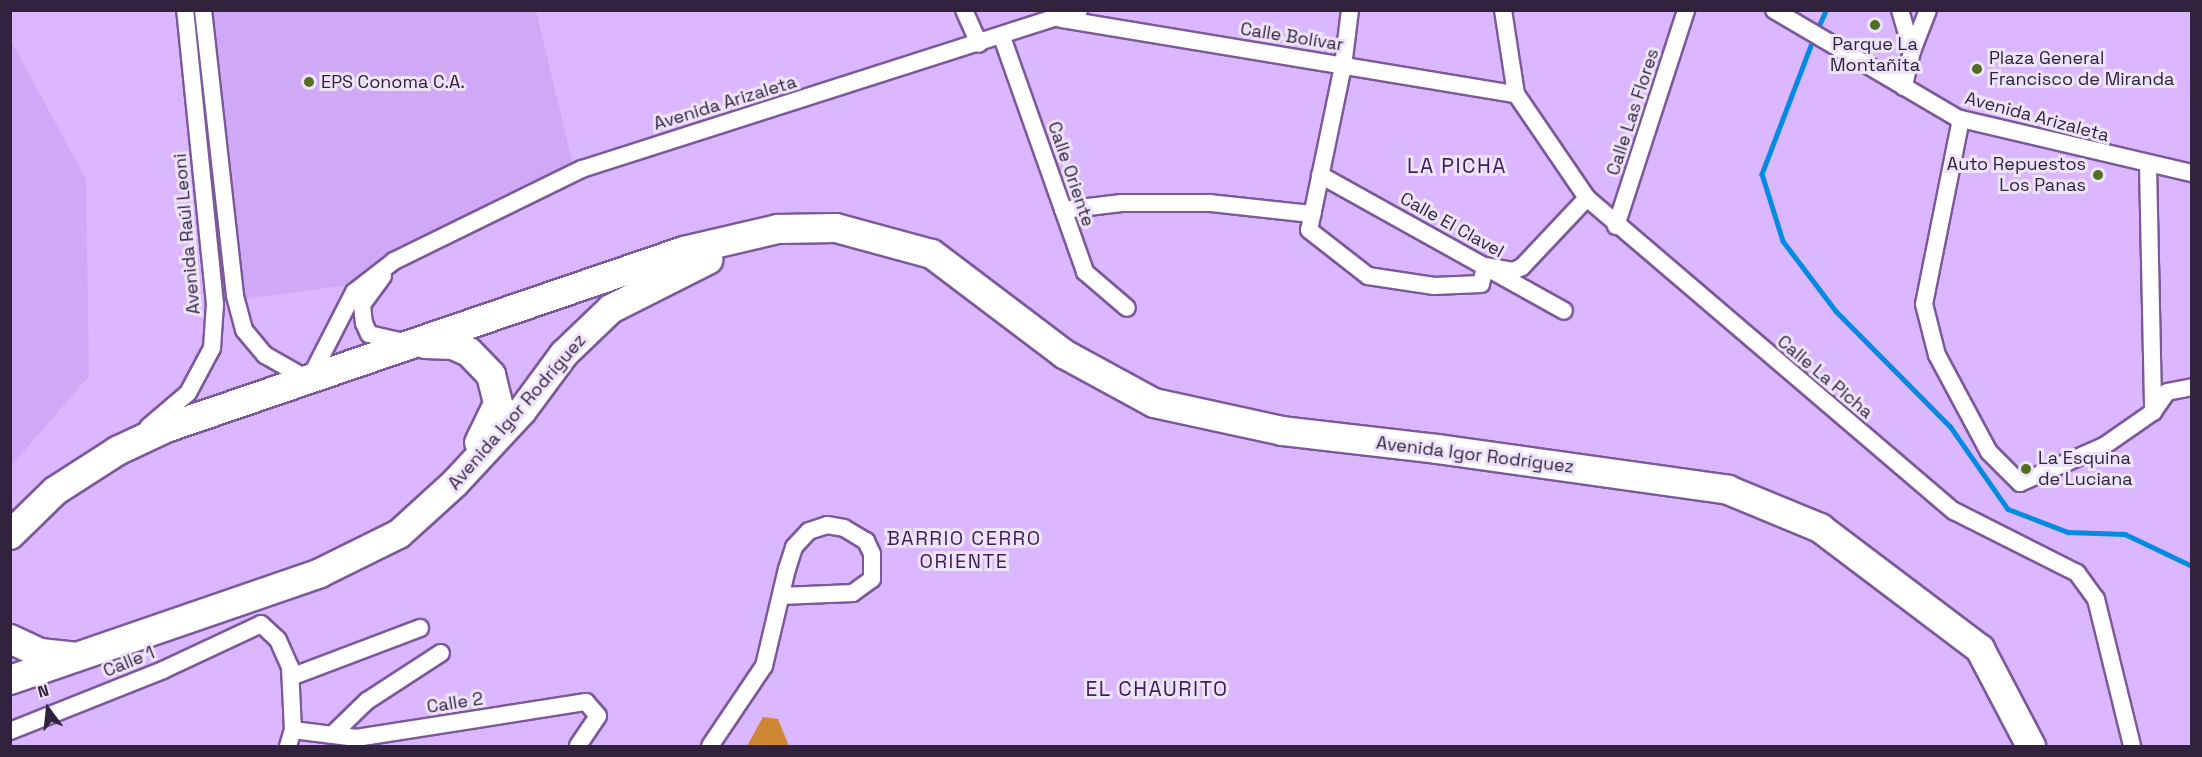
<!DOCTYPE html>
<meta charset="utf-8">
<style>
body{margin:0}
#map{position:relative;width:2202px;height:757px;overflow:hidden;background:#dab7fe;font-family:"Space Grotesk",sans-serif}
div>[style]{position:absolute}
.built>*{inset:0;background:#d0a9f6}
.forest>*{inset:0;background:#ce8833}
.stream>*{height:4.5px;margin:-2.25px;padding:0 2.25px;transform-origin:2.25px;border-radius:2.25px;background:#048be1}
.roads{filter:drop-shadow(2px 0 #7b599a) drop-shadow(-2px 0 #7b599a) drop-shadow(0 2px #7b599a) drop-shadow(0 -2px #7b599a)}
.street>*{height:16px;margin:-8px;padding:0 8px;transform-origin:8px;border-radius:8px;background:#fff}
.highway>*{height:28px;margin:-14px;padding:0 14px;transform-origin:14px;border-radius:14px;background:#fff}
.dots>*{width:16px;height:16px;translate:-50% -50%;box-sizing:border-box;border:3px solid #eee4fa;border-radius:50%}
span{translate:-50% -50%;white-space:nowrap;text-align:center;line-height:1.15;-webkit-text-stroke:6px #eee4fa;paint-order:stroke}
.street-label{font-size:18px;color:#31233e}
.poi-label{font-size:18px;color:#31233e}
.left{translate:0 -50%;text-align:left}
.right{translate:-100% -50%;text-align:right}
.neighbourhood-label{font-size:20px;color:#3f1d59;letter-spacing:1.5px}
.quarter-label{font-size:21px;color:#3f1d59;letter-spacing:1.5px}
.frame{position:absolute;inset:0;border:12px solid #31233e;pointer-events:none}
.north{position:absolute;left:18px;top:679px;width:60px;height:60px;-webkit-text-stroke:4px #eee4fa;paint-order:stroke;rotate:345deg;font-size:16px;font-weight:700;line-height:24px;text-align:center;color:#31233e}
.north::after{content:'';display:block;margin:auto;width:21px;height:27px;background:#31233e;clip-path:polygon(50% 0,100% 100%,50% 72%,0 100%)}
</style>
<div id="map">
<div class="built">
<i style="clip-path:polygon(211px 11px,536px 11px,574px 169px,355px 284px,237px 300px)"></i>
<i style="clip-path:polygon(11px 41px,86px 179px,89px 376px,11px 466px)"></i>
</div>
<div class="forest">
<i style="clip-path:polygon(763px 717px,778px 719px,789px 746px,747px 746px)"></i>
</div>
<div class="stream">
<i style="left:1817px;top:30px;width:22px;rotate:-66deg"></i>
<i style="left:1814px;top:38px;width:146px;rotate:110.9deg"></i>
<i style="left:1762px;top:174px;width:70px;rotate:72.6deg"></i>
<i style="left:1783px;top:241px;width:88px;rotate:52.9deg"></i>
<i style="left:1836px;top:311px;width:162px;rotate:45.3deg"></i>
<i style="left:1950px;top:426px;width:101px;rotate:55.1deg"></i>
<i style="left:2008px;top:509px;width:64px;rotate:21deg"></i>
<i style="left:2068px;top:532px;width:57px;rotate:2deg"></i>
<i style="left:2125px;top:534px;width:74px;rotate:25.5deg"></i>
</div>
<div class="roads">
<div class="street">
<i style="left:203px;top:10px;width:288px;rotate:83.6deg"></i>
<i style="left:235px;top:296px;width:35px;rotate:75deg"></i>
<i style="left:244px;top:330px;width:33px;rotate:50deg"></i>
<i style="left:265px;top:355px;width:51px;rotate:29.6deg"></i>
<i style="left:309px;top:380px;width:99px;rotate:-62.9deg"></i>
<i style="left:354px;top:292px;width:51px;rotate:-37.8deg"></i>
<i style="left:394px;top:261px;width:209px;rotate:-26.1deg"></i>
<i style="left:582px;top:169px;width:522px;rotate:-17.74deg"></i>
<i style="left:964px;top:10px;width:37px;rotate:66deg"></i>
<i style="left:1350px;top:10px;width:56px;rotate:97.1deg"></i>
<i style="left:1343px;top:66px;width:167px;rotate:101.7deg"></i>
<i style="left:1309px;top:230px;width:75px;rotate:37.9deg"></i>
<i style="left:1368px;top:276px;width:67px;rotate:8.6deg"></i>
<i style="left:1434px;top:286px;width:47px;rotate:-2.4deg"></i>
<i style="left:1481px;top:284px;width:18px;rotate:-77deg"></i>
<i style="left:1485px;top:266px;width:28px;rotate:10deg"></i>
<i style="left:1513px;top:271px;width:10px;rotate:-24deg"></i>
<i style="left:1522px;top:267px;width:95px;rotate:-46.7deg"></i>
<i style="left:1503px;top:10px;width:85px;rotate:81.2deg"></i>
<i style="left:1516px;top:94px;width:126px;rotate:55.7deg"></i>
<i style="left:1587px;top:198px;width:482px;rotate:40.5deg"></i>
<i style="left:1954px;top:511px;width:138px;rotate:26.8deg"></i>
<i style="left:2077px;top:573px;width:32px;rotate:54deg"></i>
<i style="left:2096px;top:599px;width:151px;rotate:76.2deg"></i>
<i style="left:1774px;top:10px;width:212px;rotate:30.5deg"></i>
<i style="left:1957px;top:118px;width:241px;rotate:13.2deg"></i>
<i style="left:1900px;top:10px;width:43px;rotate:73.7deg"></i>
<i style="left:1912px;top:51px;width:37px;rotate:103deg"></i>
<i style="left:1061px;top:19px;width:461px;rotate:9.4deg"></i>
<i style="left:1002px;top:37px;width:249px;rotate:70.5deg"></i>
<i style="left:1085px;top:272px;width:55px;rotate:40.6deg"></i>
<i style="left:1912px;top:51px;width:44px;rotate:-68.7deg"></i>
<i style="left:1961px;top:119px;width:189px;rotate:101.3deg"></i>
<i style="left:1924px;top:304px;width:53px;rotate:75.7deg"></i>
<i style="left:1937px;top:355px;width:110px;rotate:61.8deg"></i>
<i style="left:1989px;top:452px;width:44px;rotate:45deg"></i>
<i style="left:2020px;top:483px;width:92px;rotate:-23.8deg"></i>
<i style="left:2104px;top:446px;width:60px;rotate:-34.8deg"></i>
<i style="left:2153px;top:412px;width:24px;rotate:-55deg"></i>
<i style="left:2167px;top:392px;width:25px;rotate:-11deg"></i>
<i style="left:2148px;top:165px;width:247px;rotate:88.8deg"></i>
<i style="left:1320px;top:175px;width:279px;rotate:29.1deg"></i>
<i style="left:1063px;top:210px;width:59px;rotate:-6.8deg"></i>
<i style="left:1122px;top:203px;width:88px"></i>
<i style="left:1210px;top:203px;width:103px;rotate:6.2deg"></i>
<i style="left:1616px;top:226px;width:227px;rotate:-72deg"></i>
<i style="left:383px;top:276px;width:36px;rotate:126deg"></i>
<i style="left:362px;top:305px;width:18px;rotate:84deg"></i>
<i style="left:364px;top:323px;width:12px;rotate:66deg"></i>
<i style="left:369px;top:334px;width:37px;rotate:13deg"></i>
<i style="left:148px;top:427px;width:52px;rotate:-40.4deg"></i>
<i style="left:188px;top:393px;width:51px;rotate:-61.9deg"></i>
<i style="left:212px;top:348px;width:44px;rotate:-86.1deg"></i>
<i style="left:215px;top:304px;width:296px;rotate:-95.8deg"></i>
<i style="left:291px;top:677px;width:138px;rotate:-20.8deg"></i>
<i style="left:10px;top:731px;width:165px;rotate:-21.7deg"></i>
<i style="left:163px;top:670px;width:108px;rotate:-25.1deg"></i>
<i style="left:261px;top:624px;width:23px;rotate:43deg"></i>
<i style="left:278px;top:640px;width:30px;rotate:66deg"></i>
<i style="left:290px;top:667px;width:63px;rotate:87.3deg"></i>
<i style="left:332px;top:735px;width:49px;rotate:-44.2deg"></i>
<i style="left:367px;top:701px;width:88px;rotate:-33deg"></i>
<i style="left:288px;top:746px;width:17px;rotate:-73deg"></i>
<i style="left:293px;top:730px;width:64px;rotate:7.2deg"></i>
<i style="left:356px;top:738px;width:233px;rotate:-8.9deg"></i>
<i style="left:586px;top:702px;width:18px;rotate:49deg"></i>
<i style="left:598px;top:716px;width:36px;rotate:124deg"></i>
<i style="left:710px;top:746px;width:97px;rotate:-56deg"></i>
<i style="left:764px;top:666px;width:100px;rotate:-76.7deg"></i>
<i style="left:787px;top:569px;width:23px;rotate:-72deg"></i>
<i style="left:794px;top:547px;width:22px;rotate:-47deg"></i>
<i style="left:809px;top:531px;width:19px;rotate:-18deg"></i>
<i style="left:827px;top:525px;width:17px;rotate:10deg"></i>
<i style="left:844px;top:528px;width:26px;rotate:31deg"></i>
<i style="left:866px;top:541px;width:14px;rotate:65deg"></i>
<i style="left:872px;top:554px;width:25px;rotate:90deg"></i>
<i style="left:872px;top:579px;width:24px;rotate:144deg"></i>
<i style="left:853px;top:593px;width:72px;rotate:177.6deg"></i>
</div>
<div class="highway">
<i style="left:425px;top:344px;width:28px;rotate:2deg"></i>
<i style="left:453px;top:345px;width:17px;rotate:24deg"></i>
<i style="left:469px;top:352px;width:32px;rotate:46deg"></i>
<i style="left:491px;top:375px;width:30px;rotate:76deg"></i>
<i style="left:498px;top:404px;width:43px;rotate:116deg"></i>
<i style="left:10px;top:535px;width:63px;rotate:-44.4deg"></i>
<i style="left:55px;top:491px;width:74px;rotate:-32.8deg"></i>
<i style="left:117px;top:451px;width:54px;rotate:-25.1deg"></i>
<i style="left:166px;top:428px;width:547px;rotate:-18.87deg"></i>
<i style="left:684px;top:251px;width:97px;rotate:-13.2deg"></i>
<i style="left:778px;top:229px;width:58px;rotate:-1deg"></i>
<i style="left:836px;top:228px;width:99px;rotate:15.2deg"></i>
<i style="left:932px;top:254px;width:166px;rotate:37.1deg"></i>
<i style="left:1064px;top:354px;width:102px;rotate:28.6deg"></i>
<i style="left:1154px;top:403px;width:131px;rotate:12.3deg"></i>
<i style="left:1282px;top:431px;width:157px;rotate:6.6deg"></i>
<i style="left:1438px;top:449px;width:293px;rotate:8deg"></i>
<i style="left:1728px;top:490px;width:100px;rotate:22.4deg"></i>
<i style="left:1820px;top:528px;width:201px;rotate:37.1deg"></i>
<i style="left:1980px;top:649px;width:110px;rotate:62.3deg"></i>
<i style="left:10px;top:639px;width:33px;rotate:25deg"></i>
<i style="left:40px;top:653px;width:31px;rotate:6deg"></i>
<i style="left:10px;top:680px;width:328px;rotate:-19deg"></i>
<i style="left:320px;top:573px;width:88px;rotate:-26.3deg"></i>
<i style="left:399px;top:534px;width:76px;rotate:-42.3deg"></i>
<i style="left:455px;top:483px;width:98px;rotate:-47.1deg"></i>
<i style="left:522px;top:411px;width:71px;rotate:-53.6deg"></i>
<i style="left:564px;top:354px;width:65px;rotate:-43.8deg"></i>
<i style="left:611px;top:309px;width:109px;rotate:-26.8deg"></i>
</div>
</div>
<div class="dots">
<i style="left:1875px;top:25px;background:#526e22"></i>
<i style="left:1977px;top:69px;background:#526e22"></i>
<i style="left:309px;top:82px;background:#526e22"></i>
<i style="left:2098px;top:175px;background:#526e22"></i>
<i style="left:2026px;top:469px;background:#526e22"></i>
</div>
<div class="street-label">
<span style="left:1292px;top:37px;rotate:9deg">Calle Bolívar</span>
<span style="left:725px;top:103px;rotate:-17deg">Avenida Arizaleta</span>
<span style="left:1633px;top:112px;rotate:-72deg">Calle Las Flores</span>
<span style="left:2037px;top:117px;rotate:15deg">Avenida Arizaleta</span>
<span style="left:1071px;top:174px;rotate:71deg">Calle Oriente</span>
<span style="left:1452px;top:225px;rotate:29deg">Calle El Clavel</span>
<span style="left:187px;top:234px;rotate:-95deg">Avenida Raúl Leoni</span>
<span style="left:1825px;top:377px;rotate:40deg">Calle La Picha</span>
<span style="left:517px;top:412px;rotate:-49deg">Avenida Igor Rodríguez</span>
<span style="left:1475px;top:455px;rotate:7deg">Avenida Igor Rodríguez</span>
<span style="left:129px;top:662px;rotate:-22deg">Calle 1</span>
<span style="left:455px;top:703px;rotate:-9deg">Calle 2</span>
</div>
<div class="poi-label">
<span style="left:1875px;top:55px">Parque La<br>Montañita</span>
<span class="left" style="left:1989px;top:69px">Plaza General<br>Francisco de Miranda</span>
<span class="left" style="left:321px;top:82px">EPS Conoma C.A.</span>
<span class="right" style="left:2086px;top:175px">Auto Repuestos<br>Los Panas</span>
<span class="left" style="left:2038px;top:469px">La Esquina<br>de Luciana</span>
</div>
<div class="neighbourhood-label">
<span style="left:964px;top:550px">BARRIO CERRO<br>ORIENTE</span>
</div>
<div class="quarter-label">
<span style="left:1457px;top:166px">LA PICHA</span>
<span style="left:1157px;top:689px">EL CHAURITO</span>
</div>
<div class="frame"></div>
<div class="north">N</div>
</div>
